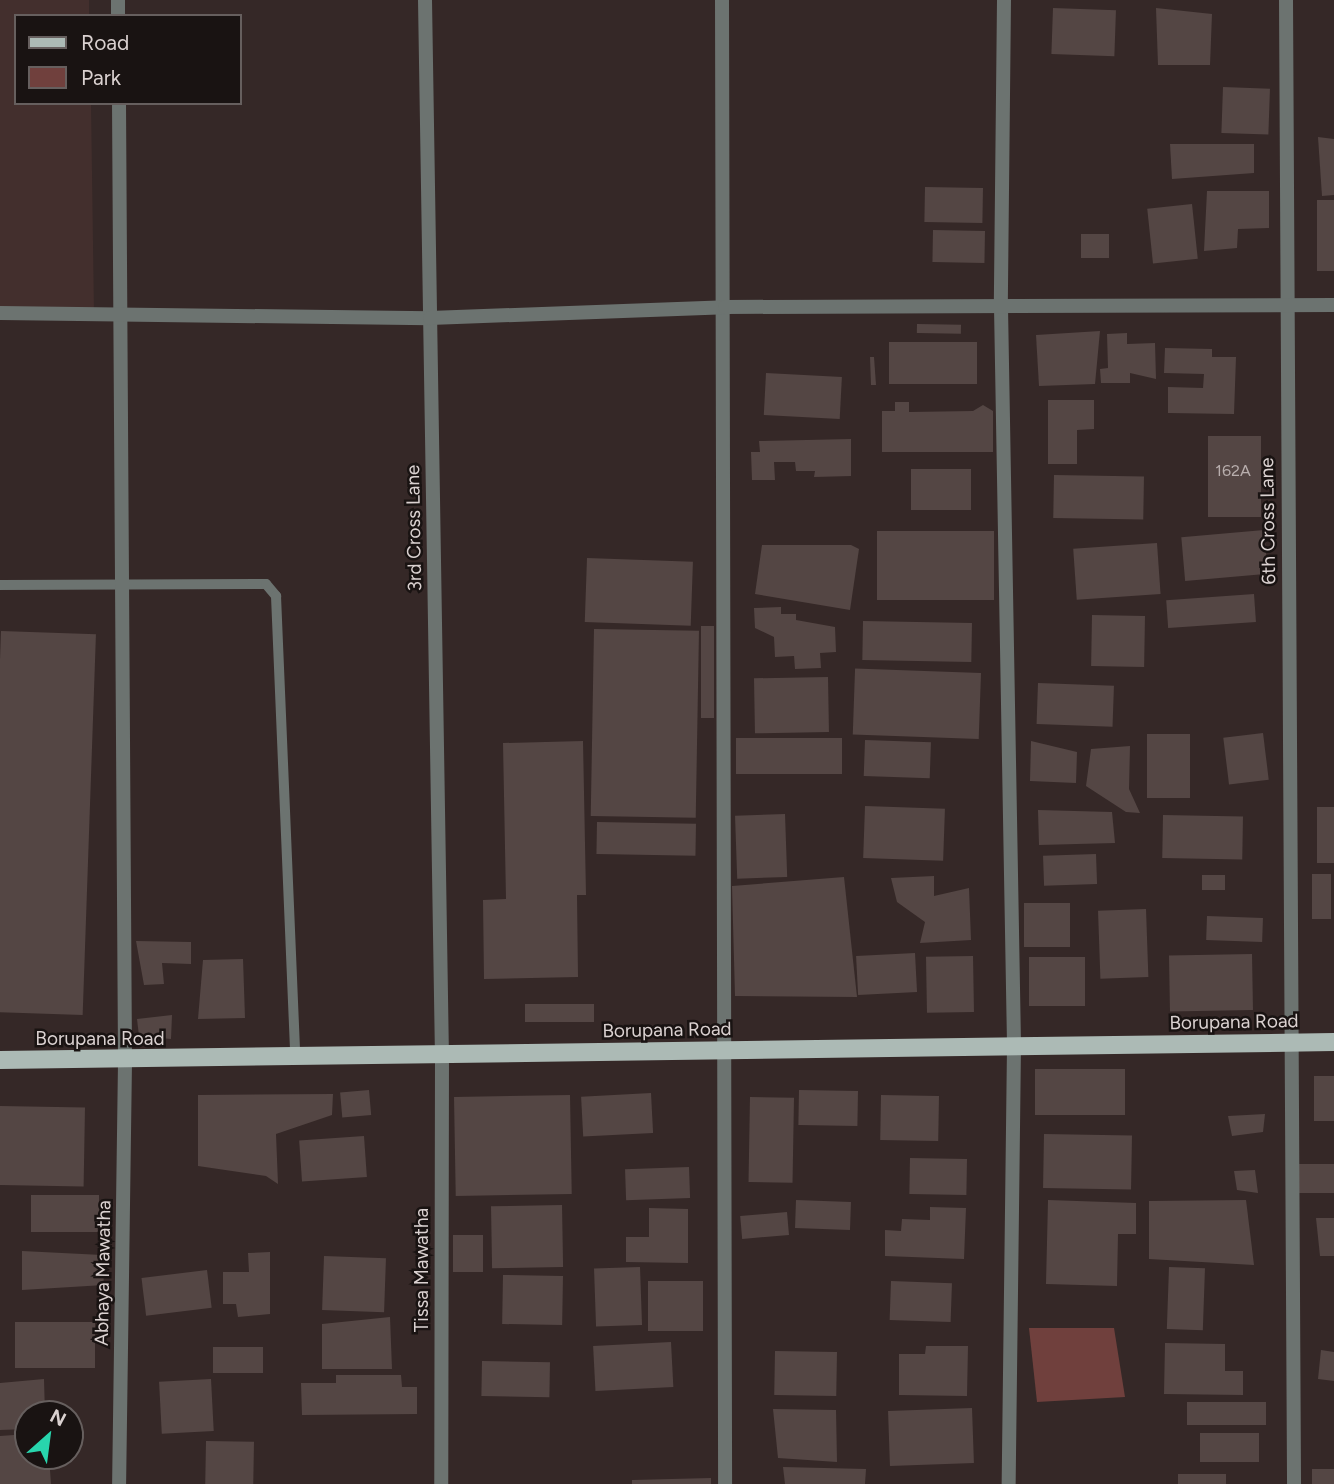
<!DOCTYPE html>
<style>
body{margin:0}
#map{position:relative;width:1334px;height:1484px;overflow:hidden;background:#352827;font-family:Figtree,sans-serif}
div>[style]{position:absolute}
.built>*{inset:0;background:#432f2d}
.green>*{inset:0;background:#70403d}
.building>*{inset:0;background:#544644;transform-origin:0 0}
.lane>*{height:10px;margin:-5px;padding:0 5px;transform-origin:5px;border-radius:5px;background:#6c7370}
.street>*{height:14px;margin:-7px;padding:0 7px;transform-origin:7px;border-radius:7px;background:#6c7370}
.primary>*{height:18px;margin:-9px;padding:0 9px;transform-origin:9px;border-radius:9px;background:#acbab5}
span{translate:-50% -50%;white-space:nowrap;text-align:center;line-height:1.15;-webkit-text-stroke:5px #191312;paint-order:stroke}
.number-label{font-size:16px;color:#b8aead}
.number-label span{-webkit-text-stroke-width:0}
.street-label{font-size:19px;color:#dad1d0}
.legend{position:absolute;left:14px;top:14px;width:228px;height:91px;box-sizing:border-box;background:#191312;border:2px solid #665f5e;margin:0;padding:9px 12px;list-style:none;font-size:21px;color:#dad1d0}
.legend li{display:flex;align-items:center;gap:14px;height:35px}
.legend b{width:35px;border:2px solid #665f5e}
.north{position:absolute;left:14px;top:1400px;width:70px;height:70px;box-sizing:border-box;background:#191312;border:2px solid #665f5e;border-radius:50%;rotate:28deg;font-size:19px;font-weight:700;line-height:28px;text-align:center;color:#dad1d0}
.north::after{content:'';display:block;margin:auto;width:24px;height:32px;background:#28d5ad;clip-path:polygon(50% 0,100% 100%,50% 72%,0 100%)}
</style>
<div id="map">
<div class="built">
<i style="clip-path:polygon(0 0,89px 0,89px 16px,16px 16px,16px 103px,91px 103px,94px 312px,0 313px)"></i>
</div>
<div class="green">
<i style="clip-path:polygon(1029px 1328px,1114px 1328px,1125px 1397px,1037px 1402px)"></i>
</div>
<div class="building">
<i style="left:1053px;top:8px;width:63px;height:46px;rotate:2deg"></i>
<i style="clip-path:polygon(1156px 8px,1212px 14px,1210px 65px,1158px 65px)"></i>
<i style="left:1223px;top:87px;width:47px;height:46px;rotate:2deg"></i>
<i style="clip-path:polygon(1318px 137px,1334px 139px,1334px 195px,1322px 196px)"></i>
<i style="clip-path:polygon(1170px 144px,1254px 144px,1254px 173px,1172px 179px)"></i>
<i style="left:925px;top:187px;width:58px;height:35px;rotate:1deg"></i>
<i style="clip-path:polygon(1207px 191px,1269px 191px,1269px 228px,1238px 229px,1237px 248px,1204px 251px)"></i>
<i style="left:1317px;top:200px;width:17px;height:71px"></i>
<i style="left:1192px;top:204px;width:55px;height:45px;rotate:84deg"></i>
<i style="left:933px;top:230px;width:52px;height:32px;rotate:1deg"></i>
<i style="left:1081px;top:234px;width:28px;height:24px"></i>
<i style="left:917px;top:324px;width:44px;height:9px;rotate:1deg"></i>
<i style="clip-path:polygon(1100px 331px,1095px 384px,1039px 386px,1036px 335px)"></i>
<i style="clip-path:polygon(1127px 333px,1127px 344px,1155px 343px,1156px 379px,1130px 373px,1130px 383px,1101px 383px,1100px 369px,1108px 368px,1107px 334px)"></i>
<i style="left:889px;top:342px;width:88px;height:42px"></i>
<i style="clip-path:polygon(1165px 348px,1212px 349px,1212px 357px,1236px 357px,1234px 414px,1168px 413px,1168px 387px,1203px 388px,1204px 374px,1164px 373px)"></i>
<i style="clip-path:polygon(870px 357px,874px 357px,876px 385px,871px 385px)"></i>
<i style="left:766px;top:373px;width:76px;height:42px;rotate:3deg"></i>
<i style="clip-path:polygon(1048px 400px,1094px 400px,1094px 429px,1077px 430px,1077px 464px,1048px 464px)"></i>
<i style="clip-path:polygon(895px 402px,909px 402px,909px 412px,973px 411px,983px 405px,993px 411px,993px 452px,882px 452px,882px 411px,895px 411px)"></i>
<i style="left:1208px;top:436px;width:53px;height:81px"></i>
<i style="clip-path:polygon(851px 439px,851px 476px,814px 477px,815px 471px,796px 471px,795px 462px,774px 462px,775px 480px,752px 480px,751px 452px,760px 452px,759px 441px)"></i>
<i style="left:911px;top:469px;width:60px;height:41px"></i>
<i style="left:1054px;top:475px;width:90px;height:43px;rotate:1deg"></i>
<i style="left:1264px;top:530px;width:44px;height:83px;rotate:85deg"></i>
<i style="left:877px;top:531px;width:117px;height:69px"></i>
<i style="left:1157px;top:543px;width:51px;height:84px;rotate:86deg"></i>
<i style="clip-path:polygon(851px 545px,859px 549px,850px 610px,755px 594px,762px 545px)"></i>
<i style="left:587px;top:558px;width:106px;height:64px;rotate:2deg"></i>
<i style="left:1254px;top:594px;width:28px;height:88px;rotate:86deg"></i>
<i style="clip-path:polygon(781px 607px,781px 614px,796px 614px,796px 620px,835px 627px,836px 652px,820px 653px,821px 668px,795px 669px,794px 656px,775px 657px,774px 637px,755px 628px,754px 608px)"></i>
<i style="left:1092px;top:615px;width:53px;height:51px;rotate:1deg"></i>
<i style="left:863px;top:621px;width:109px;height:39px;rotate:1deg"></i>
<i style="left:701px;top:626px;width:13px;height:92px"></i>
<i style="left:594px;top:629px;width:105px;height:187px;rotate:1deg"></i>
<i style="left:1px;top:631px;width:95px;height:381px;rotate:2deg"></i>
<i style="left:981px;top:673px;width:66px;height:126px;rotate:92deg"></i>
<i style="left:828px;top:677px;width:55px;height:74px;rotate:89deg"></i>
<i style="left:1038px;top:683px;width:76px;height:41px;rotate:2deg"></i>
<i style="left:1263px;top:733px;width:47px;height:40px;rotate:83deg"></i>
<i style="left:1147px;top:734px;width:43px;height:64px"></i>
<i style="left:842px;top:738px;width:36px;height:106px;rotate:90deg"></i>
<i style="left:865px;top:740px;width:66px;height:36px;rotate:2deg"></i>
<i style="clip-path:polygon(583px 741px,586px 895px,577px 895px,578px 977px,484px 979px,483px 900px,506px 899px,503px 743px)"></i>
<i style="clip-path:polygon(1031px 741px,1077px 752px,1076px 783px,1030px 781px)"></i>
<i style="clip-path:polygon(1130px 746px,1129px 789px,1140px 813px,1126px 812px,1086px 786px,1091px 749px)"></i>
<i style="left:865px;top:806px;width:80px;height:52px;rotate:2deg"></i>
<i style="left:1317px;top:807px;width:17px;height:56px"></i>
<i style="clip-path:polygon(1038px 810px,1112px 812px,1115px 843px,1039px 845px)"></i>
<i style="left:785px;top:814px;width:63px;height:50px;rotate:88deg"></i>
<i style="left:1163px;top:815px;width:80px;height:43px;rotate:1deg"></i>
<i style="left:597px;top:822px;width:99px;height:32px;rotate:1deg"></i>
<i style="left:1096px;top:854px;width:30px;height:53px;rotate:88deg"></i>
<i style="left:1312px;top:874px;width:19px;height:45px"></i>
<i style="left:1202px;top:875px;width:23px;height:15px"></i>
<i style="clip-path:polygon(934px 876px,934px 896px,969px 888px,971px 940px,920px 943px,925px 922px,897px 902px,891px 878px)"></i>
<i style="clip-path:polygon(844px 877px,857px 997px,735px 996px,732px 886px)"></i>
<i style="left:1024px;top:903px;width:46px;height:44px"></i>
<i style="left:1146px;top:909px;width:68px;height:48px;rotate:88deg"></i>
<i style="left:1207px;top:916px;width:56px;height:24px;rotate:2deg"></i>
<i style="clip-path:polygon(136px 941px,191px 942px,191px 964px,162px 963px,164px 984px,144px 985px)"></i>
<i style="left:915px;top:953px;width:39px;height:59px;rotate:87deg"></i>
<i style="left:1252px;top:954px;width:56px;height:83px;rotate:89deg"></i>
<i style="left:973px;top:956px;width:56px;height:47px;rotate:89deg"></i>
<i style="left:1029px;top:957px;width:56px;height:49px"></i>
<i style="clip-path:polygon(243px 959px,245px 1018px,198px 1019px,203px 960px)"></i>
<i style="left:525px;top:1004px;width:69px;height:18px"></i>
<i style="clip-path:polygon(172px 1015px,171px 1039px,139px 1036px,137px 1019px)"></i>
<i style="left:1035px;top:1069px;width:90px;height:46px"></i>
<i style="left:1314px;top:1076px;width:20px;height:45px"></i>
<i style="left:369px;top:1090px;width:25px;height:29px;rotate:85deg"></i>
<i style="left:799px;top:1090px;width:59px;height:35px;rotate:1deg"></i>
<i style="left:651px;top:1093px;width:40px;height:70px;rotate:87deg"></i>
<i style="clip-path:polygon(333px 1094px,332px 1115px,276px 1134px,278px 1184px,266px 1176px,198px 1166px,198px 1095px)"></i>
<i style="left:570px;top:1095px;width:99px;height:116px;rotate:89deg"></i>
<i style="left:881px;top:1095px;width:58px;height:45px;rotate:1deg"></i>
<i style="left:750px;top:1097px;width:44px;height:85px;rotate:1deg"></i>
<i style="left:0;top:1106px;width:85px;height:79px;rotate:1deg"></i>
<i style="clip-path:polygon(1265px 1114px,1263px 1132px,1232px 1136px,1228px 1116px)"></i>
<i style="left:1044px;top:1134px;width:88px;height:54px;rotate:1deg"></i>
<i style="left:364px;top:1136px;width:41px;height:65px;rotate:86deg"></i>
<i style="left:910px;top:1158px;width:57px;height:36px;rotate:1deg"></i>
<i style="left:1334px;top:1164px;width:29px;height:35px;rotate:90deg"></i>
<i style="left:689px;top:1167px;width:31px;height:64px;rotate:88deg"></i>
<i style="clip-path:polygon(1255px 1170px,1258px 1193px,1237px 1190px,1234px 1171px)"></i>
<i style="left:31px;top:1195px;width:68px;height:37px"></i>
<i style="left:796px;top:1200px;width:55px;height:28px;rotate:2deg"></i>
<i style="clip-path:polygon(1048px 1200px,1136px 1203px,1136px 1234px,1118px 1234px,1117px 1286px,1046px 1284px)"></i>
<i style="clip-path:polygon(1246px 1200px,1254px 1265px,1149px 1259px,1149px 1201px)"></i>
<i style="left:562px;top:1205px;width:62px;height:71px;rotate:89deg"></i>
<i style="clip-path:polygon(930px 1207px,966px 1208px,964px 1259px,885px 1256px,885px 1230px,901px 1231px,902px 1219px,930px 1220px)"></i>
<i style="clip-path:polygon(649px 1208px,688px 1209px,688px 1263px,626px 1262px,626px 1237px,649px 1237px)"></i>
<i style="left:787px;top:1212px;width:23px;height:47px;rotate:85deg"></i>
<i style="clip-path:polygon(1316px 1218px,1334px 1218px,1334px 1256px,1320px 1256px)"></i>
<i style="left:453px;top:1235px;width:30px;height:37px"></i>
<i style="clip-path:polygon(22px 1251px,102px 1255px,104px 1285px,22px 1290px)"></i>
<i style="clip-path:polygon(270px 1252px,270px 1314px,238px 1317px,236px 1304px,223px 1304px,223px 1272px,249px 1272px,248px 1253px)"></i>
<i style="left:324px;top:1256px;width:62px;height:54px;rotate:2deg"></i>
<i style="left:640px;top:1267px;width:58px;height:46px;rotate:88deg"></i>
<i style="left:1169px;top:1267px;width:36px;height:62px;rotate:2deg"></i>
<i style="left:207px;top:1270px;width:38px;height:66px;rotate:83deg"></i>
<i style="left:503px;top:1275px;width:60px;height:49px;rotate:1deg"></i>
<i style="left:648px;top:1281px;width:55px;height:50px"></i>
<i style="left:891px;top:1281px;width:61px;height:39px;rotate:2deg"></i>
<i style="clip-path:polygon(390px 1317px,392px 1369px,322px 1369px,322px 1324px)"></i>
<i style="left:15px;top:1322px;width:80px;height:46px"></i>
<i style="left:671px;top:1342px;width:45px;height:78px;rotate:87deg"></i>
<i style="clip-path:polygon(1165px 1343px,1225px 1344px,1225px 1371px,1243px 1371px,1243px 1395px,1164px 1394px)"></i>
<i style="clip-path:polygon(926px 1346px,968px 1346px,967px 1396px,899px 1395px,899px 1354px,925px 1354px)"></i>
<i style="left:213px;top:1347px;width:50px;height:26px"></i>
<i style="clip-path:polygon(1321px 1350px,1334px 1352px,1334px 1381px,1318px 1379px)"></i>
<i style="left:775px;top:1351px;width:62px;height:44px;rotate:1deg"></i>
<i style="left:482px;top:1361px;width:68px;height:35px;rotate:1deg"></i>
<i style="clip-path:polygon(336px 1375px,401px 1375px,402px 1387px,417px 1387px,417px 1414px,302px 1415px,301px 1383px,336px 1383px)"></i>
<i style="clip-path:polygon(44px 1379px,45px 1414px,28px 1414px,28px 1429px,0 1430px,0 1383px)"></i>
<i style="left:211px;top:1379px;width:52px;height:52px;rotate:87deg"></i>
<i style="left:1266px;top:1402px;width:23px;height:79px;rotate:90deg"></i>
<i style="left:972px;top:1408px;width:55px;height:84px;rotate:88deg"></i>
<i style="clip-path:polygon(773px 1409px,836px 1410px,837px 1462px,778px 1458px)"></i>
<i style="left:1200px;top:1433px;width:59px;height:29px"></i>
<i style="clip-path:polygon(28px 1434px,28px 1456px,49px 1456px,51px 1484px,0 1484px,0 1436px)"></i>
<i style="left:206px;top:1441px;width:48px;height:43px;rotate:1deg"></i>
<i style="clip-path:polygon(783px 1467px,866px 1469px,865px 1484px,785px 1484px)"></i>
<i style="left:1334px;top:1469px;width:15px;height:22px;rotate:90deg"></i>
<i style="left:1226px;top:1474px;width:10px;height:48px;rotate:90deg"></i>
<i style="clip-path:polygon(711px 1478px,711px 1484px,632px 1484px,632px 1480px)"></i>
</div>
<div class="lane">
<i style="left:0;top:585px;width:266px;rotate:-0.2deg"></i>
<i style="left:266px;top:584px;width:16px;rotate:50deg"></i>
<i style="left:276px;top:596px;width:462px;rotate:87.6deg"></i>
</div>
<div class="street">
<i style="left:118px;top:0;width:16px;rotate:90deg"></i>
<i style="left:425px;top:0;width:1056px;rotate:89.08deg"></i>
<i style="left:442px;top:1056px;width:428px;rotate:90.1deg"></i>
<i style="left:722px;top:0;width:1484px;rotate:89.88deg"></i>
<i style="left:1004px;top:0;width:307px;rotate:90.6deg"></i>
<i style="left:1001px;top:307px;width:739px;rotate:88.99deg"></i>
<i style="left:1014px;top:1046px;width:438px;rotate:90.7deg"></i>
<i style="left:1286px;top:0;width:1484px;rotate:89.69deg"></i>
<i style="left:119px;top:103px;width:959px;rotate:89.64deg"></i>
<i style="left:125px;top:1062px;width:422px;rotate:90.8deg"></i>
<i style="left:0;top:313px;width:430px;rotate:0.7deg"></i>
<i style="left:430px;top:318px;width:295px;rotate:-2.1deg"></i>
<i style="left:725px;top:307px;width:609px;rotate:-0.19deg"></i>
</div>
<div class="primary">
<i style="left:0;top:1060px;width:1334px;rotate:-0.77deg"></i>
</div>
<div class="number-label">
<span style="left:1233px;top:471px">162A</span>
</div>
<div class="street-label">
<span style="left:1268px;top:521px;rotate:-91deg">6th Cross Lane</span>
<span style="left:414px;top:528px;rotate:-91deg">3rd Cross Lane</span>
<span style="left:1234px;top:1022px;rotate:-1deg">Borupana Road</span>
<span style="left:667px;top:1030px;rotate:-1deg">Borupana Road</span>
<span style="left:100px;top:1039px">Borupana Road</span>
<span style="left:422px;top:1270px;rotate:-90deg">Tissa Mawatha</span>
<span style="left:103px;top:1273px;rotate:-89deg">Abhaya Mawatha</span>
</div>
<ul class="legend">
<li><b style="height:9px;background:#acbab5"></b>Road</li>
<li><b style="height:19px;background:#70403d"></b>Park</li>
</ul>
<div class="north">N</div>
</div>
